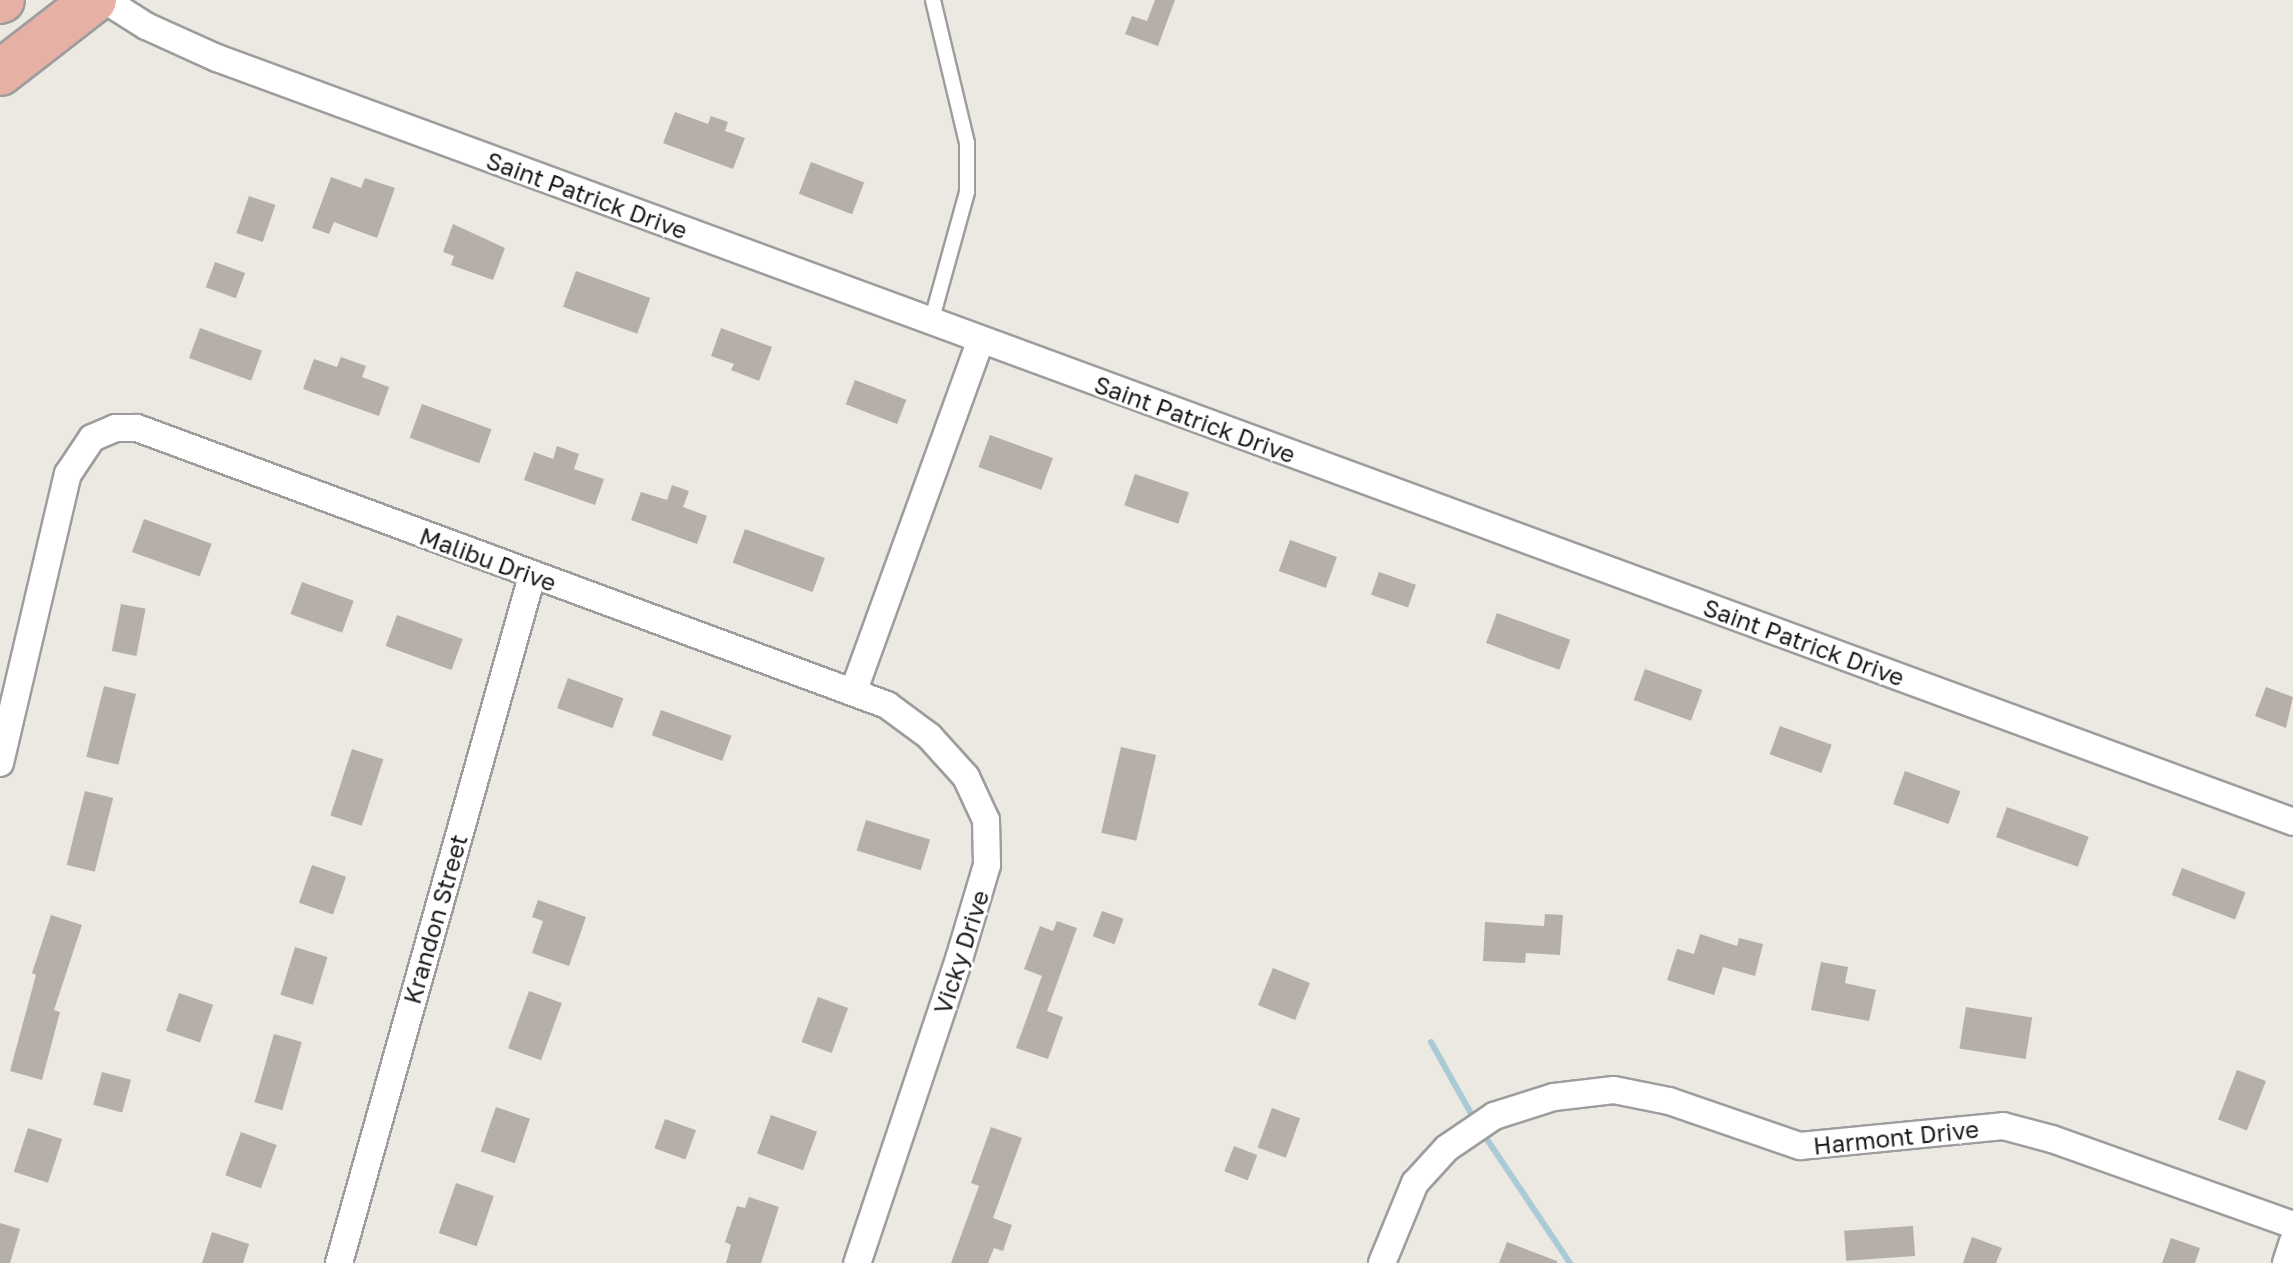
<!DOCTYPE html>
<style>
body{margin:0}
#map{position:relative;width:2293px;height:1263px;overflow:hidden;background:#ece9e3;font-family:"Golos Text",sans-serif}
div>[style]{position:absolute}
.stream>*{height:6px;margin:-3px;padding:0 3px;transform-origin:3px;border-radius:3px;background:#a9cbd5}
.building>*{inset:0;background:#b5aea9;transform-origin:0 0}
.roads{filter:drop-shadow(2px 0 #9d9d9d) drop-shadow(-2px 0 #9d9d9d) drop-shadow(0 2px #9d9d9d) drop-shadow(0 -2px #9d9d9d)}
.service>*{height:14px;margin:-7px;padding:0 7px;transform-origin:7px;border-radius:7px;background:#fff}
.minor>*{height:26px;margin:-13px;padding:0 13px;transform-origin:13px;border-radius:13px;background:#fff}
.trunk>*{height:44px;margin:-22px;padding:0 22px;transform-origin:22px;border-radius:22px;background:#e6b1a4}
span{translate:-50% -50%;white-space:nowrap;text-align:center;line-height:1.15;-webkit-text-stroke:6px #fff;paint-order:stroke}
.street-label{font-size:24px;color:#1c1c1c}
</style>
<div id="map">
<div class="stream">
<i style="left:1431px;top:1042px;width:88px;rotate:60.8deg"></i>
<i style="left:1482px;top:1132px;width:158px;rotate:56.1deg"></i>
</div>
<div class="building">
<i style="clip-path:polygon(1155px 0,1175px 0,1158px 46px,1125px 34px,1132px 16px,1147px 21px)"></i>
<i style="clip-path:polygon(675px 112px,708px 124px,711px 116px,728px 122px,725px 131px,745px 138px,733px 169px,663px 143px)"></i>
<i style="left:811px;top:162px;width:57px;height:34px;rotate:21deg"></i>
<i style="clip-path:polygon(331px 177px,361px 188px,365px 178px,395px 188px,377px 238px,334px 222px,329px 234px,312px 228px)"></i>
<i style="left:249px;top:196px;width:28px;height:39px;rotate:19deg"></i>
<i style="clip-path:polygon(453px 224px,505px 248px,493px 280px,451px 265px,454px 256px,443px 252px)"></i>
<i style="left:215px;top:262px;width:32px;height:27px;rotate:20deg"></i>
<i style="left:576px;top:271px;width:79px;height:38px;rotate:20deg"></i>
<i style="left:200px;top:328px;width:66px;height:32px;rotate:20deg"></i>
<i style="clip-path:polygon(721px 328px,772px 347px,759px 381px,731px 370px,734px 364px,711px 356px)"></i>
<i style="clip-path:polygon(341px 357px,366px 366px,362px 377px,389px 387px,379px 416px,303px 389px,314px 359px,337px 367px)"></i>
<i style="left:855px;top:380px;width:55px;height:26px;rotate:21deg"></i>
<i style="left:422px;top:404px;width:74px;height:36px;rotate:20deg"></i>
<i style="left:990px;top:435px;width:67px;height:34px;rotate:20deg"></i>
<i style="clip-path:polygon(557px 446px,579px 454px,574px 469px,604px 479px,595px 505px,524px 480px,534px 452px,553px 459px)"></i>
<i style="left:1135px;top:474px;width:57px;height:33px;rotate:19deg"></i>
<i style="clip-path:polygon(672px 485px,689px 491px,683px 507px,707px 516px,697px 544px,631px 520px,641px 492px,667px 500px)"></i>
<i style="left:144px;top:519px;width:72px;height:35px;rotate:20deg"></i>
<i style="left:745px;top:529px;width:85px;height:36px;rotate:20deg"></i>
<i style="left:1290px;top:540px;width:50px;height:33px;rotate:20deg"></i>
<i style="left:1379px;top:572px;width:39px;height:24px;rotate:19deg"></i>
<i style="left:302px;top:582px;width:55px;height:34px;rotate:20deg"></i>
<i style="left:121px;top:604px;width:25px;height:48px;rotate:11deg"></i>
<i style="left:1497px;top:613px;width:78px;height:32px;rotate:20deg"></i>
<i style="left:397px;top:615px;width:70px;height:33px;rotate:20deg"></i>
<i style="left:1645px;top:669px;width:61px;height:33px;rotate:20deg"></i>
<i style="left:568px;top:678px;width:59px;height:32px;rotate:20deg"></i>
<i style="left:104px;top:686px;width:33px;height:73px;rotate:14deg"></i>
<i style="clip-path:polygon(2266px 687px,2293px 697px,2286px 728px,2255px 716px)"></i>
<i style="left:661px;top:710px;width:75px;height:27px;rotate:20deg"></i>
<i style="left:1780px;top:726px;width:55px;height:30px;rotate:20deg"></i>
<i style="left:1121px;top:747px;width:36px;height:88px;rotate:13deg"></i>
<i style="left:352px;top:749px;width:33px;height:70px;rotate:18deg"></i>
<i style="left:1905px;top:771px;width:59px;height:35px;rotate:20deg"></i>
<i style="left:85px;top:791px;width:29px;height:76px;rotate:14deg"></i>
<i style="left:2007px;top:807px;width:87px;height:32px;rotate:20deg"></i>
<i style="left:866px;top:820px;width:67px;height:32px;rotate:17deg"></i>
<i style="left:312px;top:865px;width:36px;height:40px;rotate:19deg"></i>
<i style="left:2182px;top:868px;width:68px;height:29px;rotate:21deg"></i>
<i style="clip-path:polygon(538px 900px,586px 917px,569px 966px,532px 953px,543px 921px,532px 917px)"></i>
<i style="left:1102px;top:911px;width:23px;height:27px;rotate:20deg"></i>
<i style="clip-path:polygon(1545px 914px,1563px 915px,1560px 955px,1526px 953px,1525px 963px,1483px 961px,1485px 922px,1544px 926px)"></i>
<i style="clip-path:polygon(51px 915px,82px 925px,54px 1010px,60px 1012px,42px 1080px,10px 1071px,36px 975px,32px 973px)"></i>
<i style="clip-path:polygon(1057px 921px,1077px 928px,1047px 1011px,1063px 1017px,1048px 1059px,1016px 1048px,1042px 976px,1024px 969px,1040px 926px,1053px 931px)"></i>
<i style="clip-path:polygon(1700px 934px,1737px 946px,1739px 938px,1763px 944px,1755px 976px,1723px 967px,1714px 995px,1667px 980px,1677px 949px,1694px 954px)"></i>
<i style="left:295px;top:947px;width:34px;height:50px;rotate:17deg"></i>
<i style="clip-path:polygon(1821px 962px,1848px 967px,1845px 983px,1876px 990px,1869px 1021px,1811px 1010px)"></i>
<i style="left:1273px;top:968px;width:40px;height:40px;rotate:22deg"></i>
<i style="left:529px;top:991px;width:35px;height:61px;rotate:20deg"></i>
<i style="left:179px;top:993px;width:36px;height:40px;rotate:19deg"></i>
<i style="left:818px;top:997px;width:32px;height:48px;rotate:20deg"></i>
<i style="left:1966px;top:1007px;width:67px;height:42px;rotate:9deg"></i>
<i style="left:274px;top:1034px;width:29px;height:71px;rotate:16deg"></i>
<i style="left:2237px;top:1070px;width:31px;height:53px;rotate:21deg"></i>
<i style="left:102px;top:1072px;width:30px;height:34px;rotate:15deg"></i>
<i style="left:496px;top:1107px;width:36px;height:47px;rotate:19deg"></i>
<i style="left:1272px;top:1108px;width:30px;height:42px;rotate:20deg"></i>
<i style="left:771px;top:1115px;width:49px;height:41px;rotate:20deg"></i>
<i style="left:665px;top:1119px;width:33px;height:31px;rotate:20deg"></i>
<i style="clip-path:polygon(991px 1127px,1022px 1138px,993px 1218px,1012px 1225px,1003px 1251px,994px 1248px,988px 1263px,951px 1263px,979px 1186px,971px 1183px)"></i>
<i style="left:28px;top:1128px;width:36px;height:46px;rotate:18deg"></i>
<i style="left:241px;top:1132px;width:38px;height:46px;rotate:20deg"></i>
<i style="left:1234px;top:1146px;width:25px;height:27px;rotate:21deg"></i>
<i style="left:456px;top:1183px;width:40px;height:53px;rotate:19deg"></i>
<i style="clip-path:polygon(749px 1197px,779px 1207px,761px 1263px,726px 1263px,731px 1245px,725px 1242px,737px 1206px,745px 1208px)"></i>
<i style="clip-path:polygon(0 1223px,20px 1229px,10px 1263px,0 1263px)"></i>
<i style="left:1913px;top:1226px;width:30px;height:69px;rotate:86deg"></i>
<i style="clip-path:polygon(212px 1232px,249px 1244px,243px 1263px,202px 1263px)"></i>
<i style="clip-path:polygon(1972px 1237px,2002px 1248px,1996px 1263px,1963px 1263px)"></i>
<i style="clip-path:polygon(2171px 1238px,2200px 1248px,2195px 1263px,2162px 1263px)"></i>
<i style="clip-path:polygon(1507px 1242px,1557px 1261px,1557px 1263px,1499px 1263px)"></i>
</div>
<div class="roads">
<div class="service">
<i style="left:931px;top:322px;width:135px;rotate:-74.5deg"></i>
<i style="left:967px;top:192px;width:49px;rotate:-90deg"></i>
<i style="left:967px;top:143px;width:147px;rotate:-103.4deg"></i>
</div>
<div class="minor">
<i style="left:105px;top:0;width:49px;rotate:32.4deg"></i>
<i style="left:146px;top:26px;width:78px;rotate:24.3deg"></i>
<i style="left:217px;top:58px;width:2212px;rotate:20.2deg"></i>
<i style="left:854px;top:690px;width:372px;rotate:-70.1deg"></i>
<i style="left:0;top:763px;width:297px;rotate:-76.8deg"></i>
<i style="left:68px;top:474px;width:43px;rotate:-56.3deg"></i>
<i style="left:92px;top:438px;width:25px;rotate:-23deg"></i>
<i style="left:115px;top:428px;width:22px"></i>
<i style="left:137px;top:428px;width:800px;rotate:20.27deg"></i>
<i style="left:887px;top:705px;width:52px;rotate:36.4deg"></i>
<i style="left:929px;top:736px;width:55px;rotate:47.9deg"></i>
<i style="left:966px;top:777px;width:47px;rotate:65.1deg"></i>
<i style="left:986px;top:820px;width:45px;rotate:88.7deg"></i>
<i style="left:987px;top:865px;width:98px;rotate:106.6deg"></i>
<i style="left:959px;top:959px;width:321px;rotate:108.5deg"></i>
<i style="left:339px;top:1263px;width:714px;rotate:-74.31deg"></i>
<i style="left:1382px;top:1263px;width:87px;rotate:-67.6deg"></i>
<i style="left:1415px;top:1183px;width:47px;rotate:-47.6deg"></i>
<i style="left:1447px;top:1148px;width:57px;rotate:-34.2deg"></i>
<i style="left:1494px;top:1116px;width:63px;rotate:-17.6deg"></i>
<i style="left:1554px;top:1097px;width:60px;rotate:-6.7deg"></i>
<i style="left:1614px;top:1090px;width:56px;rotate:11.3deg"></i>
<i style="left:1669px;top:1101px;width:139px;rotate:19deg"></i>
<i style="left:1800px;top:1146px;width:204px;rotate:-5.6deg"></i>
<i style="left:2003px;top:1126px;width:51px;rotate:14.9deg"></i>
<i style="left:2052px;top:1139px;width:256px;rotate:19.6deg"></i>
<i style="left:2286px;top:1263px;width:22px;rotate:-72deg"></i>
</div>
<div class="trunk">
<i style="left:0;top:1px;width:2px;rotate:-27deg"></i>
<i style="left:0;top:73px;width:119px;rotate:-37.8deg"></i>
</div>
</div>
<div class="street-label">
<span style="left:587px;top:195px;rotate:20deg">Saint Patrick Drive</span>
<span style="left:1195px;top:419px;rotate:20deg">Saint Patrick Drive</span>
<span style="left:488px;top:559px;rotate:20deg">Malibu Drive</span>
<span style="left:1804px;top:642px;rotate:20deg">Saint Patrick Drive</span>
<span style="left:435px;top:919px;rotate:-74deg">Krandon Street</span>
<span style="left:961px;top:952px;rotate:-72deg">Vicky Drive</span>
<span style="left:1896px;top:1137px;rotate:-6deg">Harmont Drive</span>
</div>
</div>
